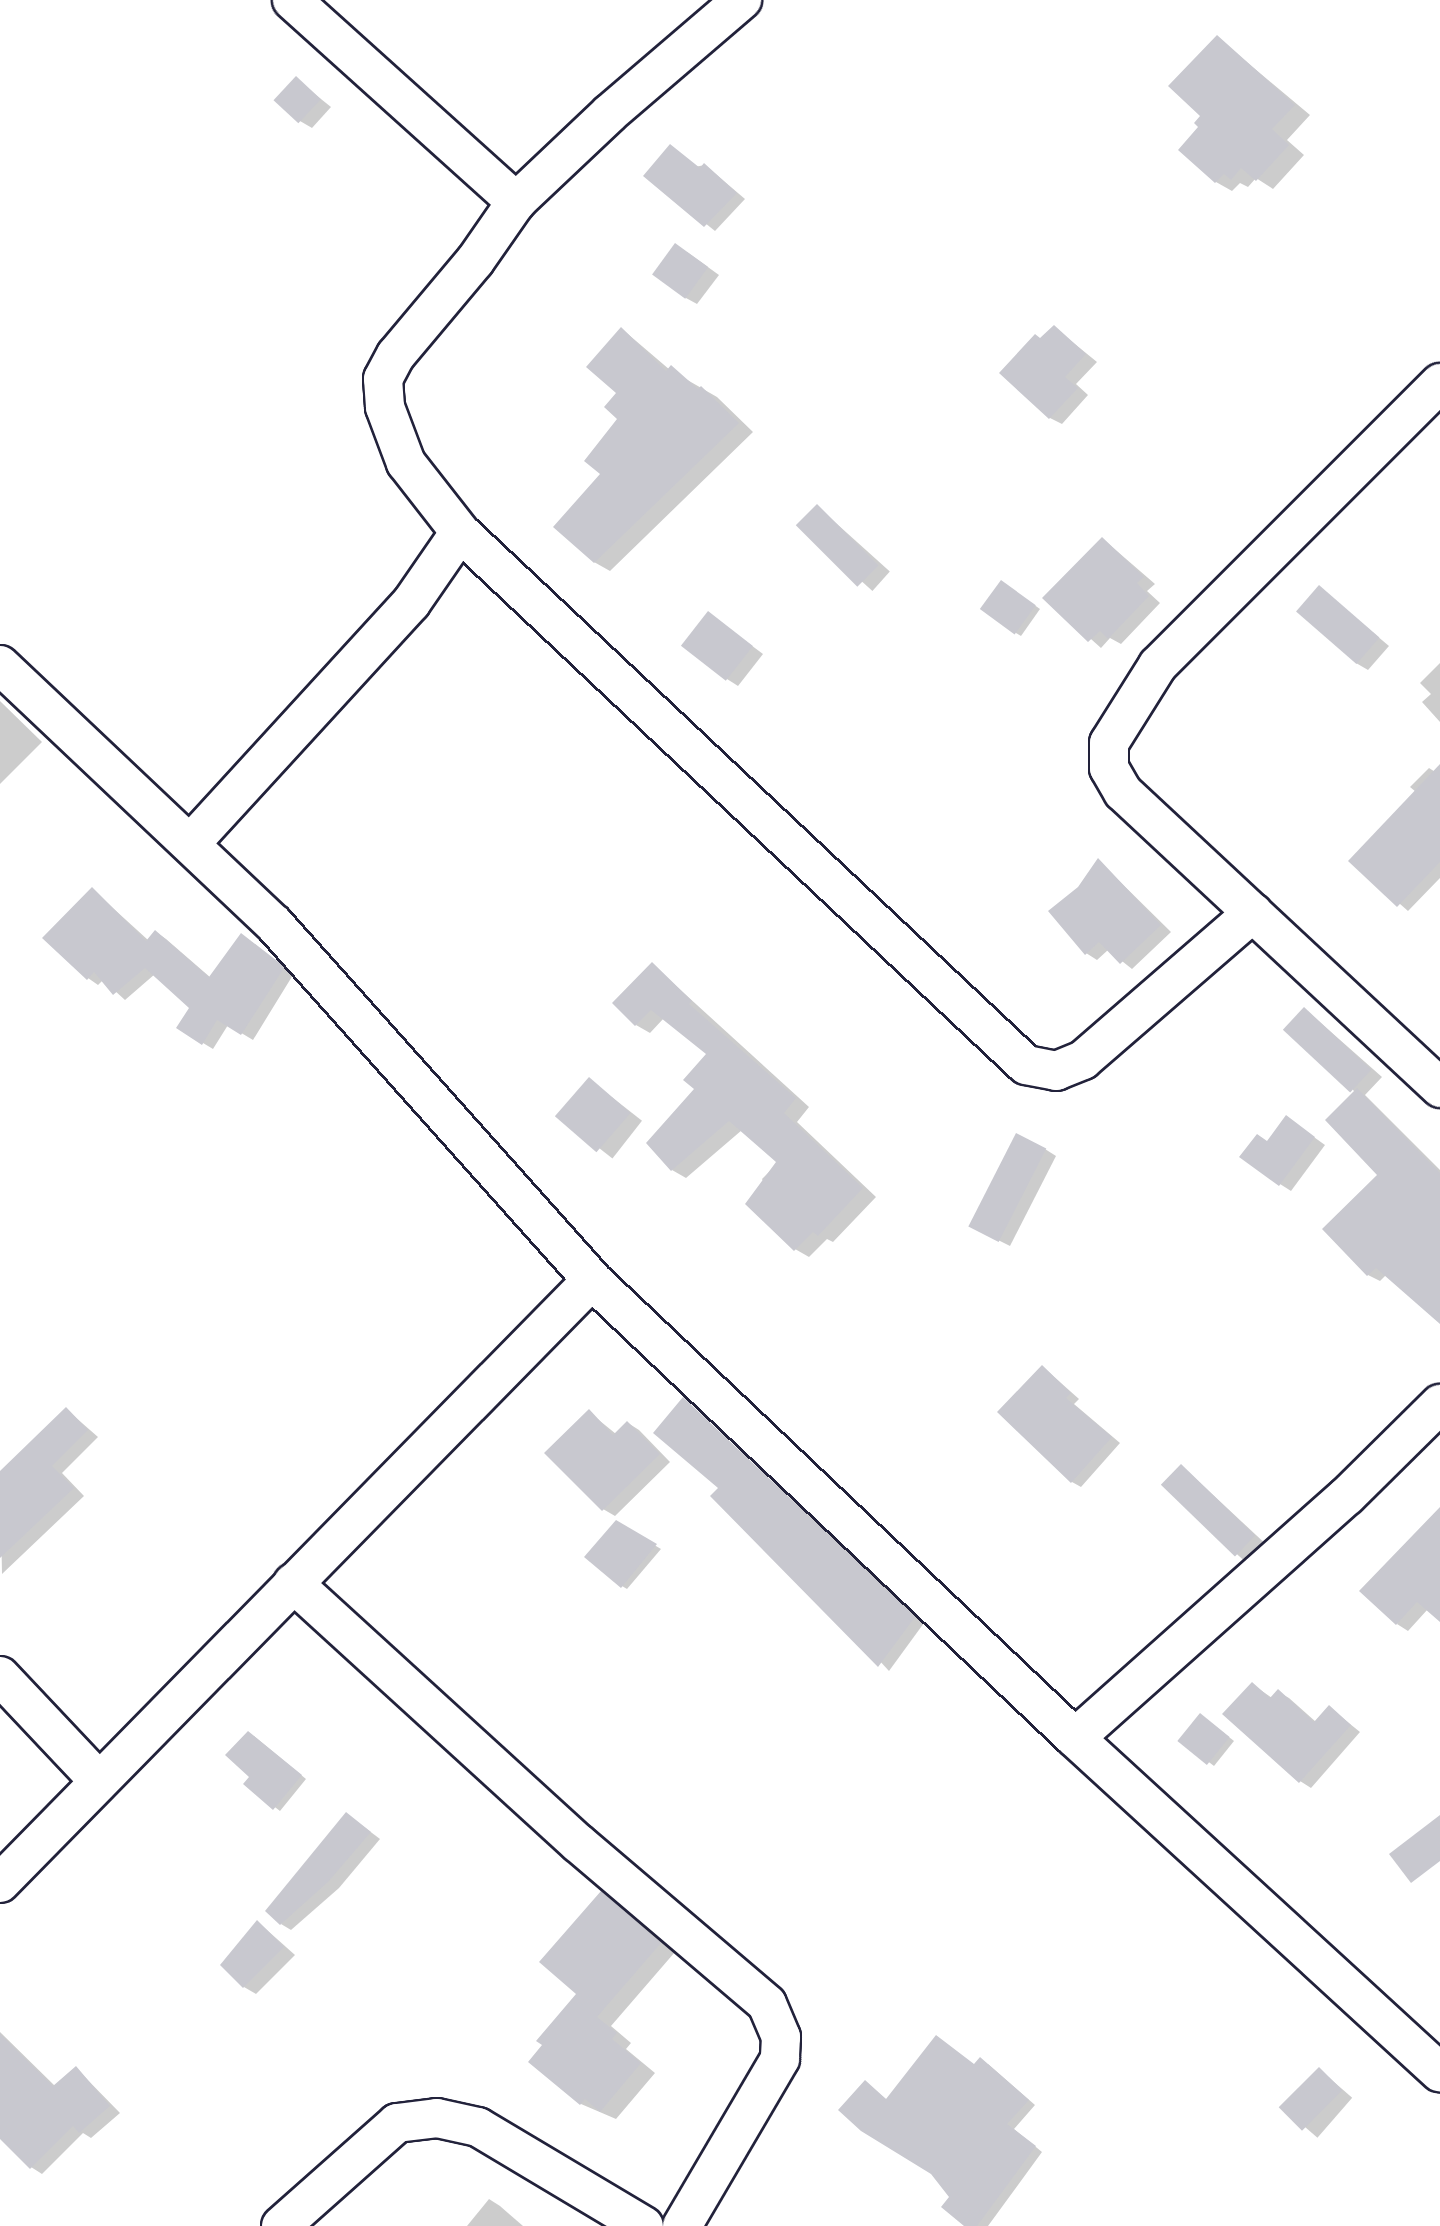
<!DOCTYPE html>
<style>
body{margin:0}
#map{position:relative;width:1440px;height:2226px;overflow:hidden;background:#fff;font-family:"Indie Flower",sans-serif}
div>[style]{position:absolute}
.shadow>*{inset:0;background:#0003;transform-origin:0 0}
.building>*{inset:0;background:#c8c8cf;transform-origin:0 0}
.roads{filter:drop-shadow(2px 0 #22223b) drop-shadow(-2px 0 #22223b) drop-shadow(0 2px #22223b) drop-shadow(0 -2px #22223b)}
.minor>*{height:38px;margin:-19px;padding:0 19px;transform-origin:19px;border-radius:19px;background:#fff}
span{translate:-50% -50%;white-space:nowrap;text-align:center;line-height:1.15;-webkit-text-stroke:5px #fff;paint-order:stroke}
</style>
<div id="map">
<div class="shadow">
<i style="clip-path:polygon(1217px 37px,1310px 115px,1287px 140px,1304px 155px,1273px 189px,1256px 178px,1248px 187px,1240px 183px,1232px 191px,1216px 182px,1201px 127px)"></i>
<i style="clip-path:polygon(296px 79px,331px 107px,312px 128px,300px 121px)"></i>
<i style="clip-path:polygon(705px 165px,745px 199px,715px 231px,646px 176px)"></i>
<i style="clip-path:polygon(687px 252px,719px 275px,697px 304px,686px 298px)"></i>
<i style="clip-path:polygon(1054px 327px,1097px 362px,1076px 384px,1088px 395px,1062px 424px,1050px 418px,1041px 340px)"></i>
<i style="clip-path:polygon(622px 329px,670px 370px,717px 397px,753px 432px,610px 571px,594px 562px,603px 474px,620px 419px)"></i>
<i style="left:817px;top:506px;width:98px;height:26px;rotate:42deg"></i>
<i style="clip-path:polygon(1103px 539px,1155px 584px,1147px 591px,1160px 603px,1121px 644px,1110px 638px,1101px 648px,1045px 598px)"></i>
<i style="clip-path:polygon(1006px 585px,1040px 609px,1021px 636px,1016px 633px)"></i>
<i style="clip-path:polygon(1319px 587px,1389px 646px,1368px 670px,1356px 663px)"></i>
<i style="clip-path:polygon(708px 613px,763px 654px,738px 686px,727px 679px)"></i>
<i style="clip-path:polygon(1440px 663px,1440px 722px,1422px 702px,1431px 694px,1420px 683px)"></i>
<i style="clip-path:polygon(0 701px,42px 742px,0 784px)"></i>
<i style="clip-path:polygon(1429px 768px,1440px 775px,1440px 878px,1408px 911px,1351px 861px,1416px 792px,1410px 787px)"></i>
<i style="clip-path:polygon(1098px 860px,1171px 932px,1132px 969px,1108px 950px,1097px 960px,1086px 953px,1079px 889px)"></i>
<i style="clip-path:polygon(92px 889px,148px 940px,156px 932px,166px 939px,211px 978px,252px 942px,293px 975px,253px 1040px,228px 1025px,213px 1049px,203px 1043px,191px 1007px,155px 974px,125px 1000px,103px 980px,98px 985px,88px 978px)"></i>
<i style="clip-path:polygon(652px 964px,809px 1107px,797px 1122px,876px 1197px,833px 1242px,827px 1239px,809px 1257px,795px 1249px,762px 1179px,779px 1162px,742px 1130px,686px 1178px,672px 1170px,708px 1054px,664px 1018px,650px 1033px,636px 1025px)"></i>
<i style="clip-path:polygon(1305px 1009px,1382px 1077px,1365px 1095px,1440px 1170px,1440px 1322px,1386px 1275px,1380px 1281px,1368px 1275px,1380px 1175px,1355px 1093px)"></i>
<i style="left:590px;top:1080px;width:66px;height:48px;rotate:38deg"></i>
<i style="clip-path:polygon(1286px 1117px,1325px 1145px,1291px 1191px,1280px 1184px,1268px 1142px)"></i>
<i style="clip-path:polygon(1045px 1149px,1056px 1156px,1010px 1246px,982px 1232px)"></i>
<i style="clip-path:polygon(1043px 1367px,1079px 1399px,1074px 1404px,1120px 1443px,1081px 1487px,1072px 1482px)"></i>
<i style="clip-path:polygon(684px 1399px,924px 1623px,889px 1671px,720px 1488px)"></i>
<i style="clip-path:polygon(66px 1409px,98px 1437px,62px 1473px,84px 1496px,2px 1574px,0 1473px)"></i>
<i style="clip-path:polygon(589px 1412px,616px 1434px,628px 1423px,639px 1430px,670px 1462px,615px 1516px,603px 1509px)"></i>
<i style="left:1182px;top:1466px;width:113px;height:27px;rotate:43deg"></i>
<i style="clip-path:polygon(1440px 1509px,1440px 1620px,1428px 1609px,1408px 1631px,1397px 1624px)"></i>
<i style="clip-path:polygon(616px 1522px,661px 1549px,627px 1589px,622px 1586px)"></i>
<i style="clip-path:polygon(1252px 1684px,1272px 1698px,1278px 1692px,1289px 1698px,1316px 1722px,1329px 1707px,1360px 1732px,1311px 1788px,1300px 1781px)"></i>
<i style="clip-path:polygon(1205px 1718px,1234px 1741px,1214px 1766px,1180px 1740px)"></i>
<i style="clip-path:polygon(254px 1736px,306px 1779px,280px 1811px,245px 1784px,251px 1777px)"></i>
<i style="clip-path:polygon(347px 1814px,380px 1839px,339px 1888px,291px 1930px,281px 1924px)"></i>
<i style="clip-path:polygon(601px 1893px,675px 1952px,611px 2026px,631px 2043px,626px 2049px,655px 2073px,616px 2119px,581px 2104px,579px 1994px)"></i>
<i style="clip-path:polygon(258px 1922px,295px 1955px,256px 1994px,244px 1987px)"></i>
<i style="clip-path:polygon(0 2032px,55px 2086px,76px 2068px,120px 2113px,91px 2138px,83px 2133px,42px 2174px,31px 2167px,0 2118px)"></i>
<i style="clip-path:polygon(988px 2064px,1035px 2105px,1014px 2129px,1042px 2152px,988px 2226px,967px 2226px,951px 2197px,865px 2082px,887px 2100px)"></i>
<i style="left:1319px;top:2069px;width:44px;height:53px;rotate:41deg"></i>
<i style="clip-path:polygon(489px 2199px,500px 2206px,523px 2226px,467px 2226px)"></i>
</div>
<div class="building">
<i style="clip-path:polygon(1217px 35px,1295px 105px,1272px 129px,1289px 145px,1256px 181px,1241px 168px,1231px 180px,1224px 174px,1215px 183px,1178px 150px,1198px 127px,1194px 123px,1200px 116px,1168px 86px)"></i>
<i style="left:296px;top:76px;width:34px;height:33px;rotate:43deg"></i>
<i style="clip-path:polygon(670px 144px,700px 168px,704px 163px,737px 193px,704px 227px,643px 176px)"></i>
<i style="left:675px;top:243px;width:41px;height:39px;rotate:36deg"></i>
<i style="clip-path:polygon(1054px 325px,1086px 354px,1065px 377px,1078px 388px,1049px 419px,999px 373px,1035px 334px,1040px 338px)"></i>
<i style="clip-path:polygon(621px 327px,666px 371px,671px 365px,698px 389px,701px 386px,739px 423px,594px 563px,553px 527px,600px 474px,584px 461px,617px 419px,604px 407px,616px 393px,586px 367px)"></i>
<i style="left:817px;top:504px;width:87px;height:30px;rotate:45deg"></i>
<i style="clip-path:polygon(1102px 537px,1144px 577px,1137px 583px,1149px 596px,1108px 639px,1100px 631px,1088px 642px,1042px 598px)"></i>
<i style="left:1001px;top:580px;width:43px;height:36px;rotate:36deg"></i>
<i style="left:1319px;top:585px;width:80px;height:35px;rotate:41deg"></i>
<i style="left:708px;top:611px;width:57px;height:44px;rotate:38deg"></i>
<i style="clip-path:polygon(1440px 764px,1440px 862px,1397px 907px,1348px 861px)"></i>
<i style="clip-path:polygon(1098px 858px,1161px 925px,1120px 964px,1099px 942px,1085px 955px,1048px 911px,1078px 887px)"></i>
<i style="clip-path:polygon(92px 887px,146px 941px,155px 930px,209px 977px,241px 933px,281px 964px,284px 968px,241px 1035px,217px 1020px,202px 1045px,176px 1028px,189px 1008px,145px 968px,113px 995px,94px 972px,87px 980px,42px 938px)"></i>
<i style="clip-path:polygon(652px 962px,692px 1001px,689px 1004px,796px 1098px,784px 1113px,863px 1188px,818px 1236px,813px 1232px,794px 1251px,745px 1204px,776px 1162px,729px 1121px,671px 1171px,646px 1143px,694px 1089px,683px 1080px,706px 1054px,651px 1010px,635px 1026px,612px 1003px)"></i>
<i style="left:1304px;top:1007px;width:92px;height:31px;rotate:43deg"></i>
<i style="left:589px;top:1077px;width:55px;height:52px;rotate:41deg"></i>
<i style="clip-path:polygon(1357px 1088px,1440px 1173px,1440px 1324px,1376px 1268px,1367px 1276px,1322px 1229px,1377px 1175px,1325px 1120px)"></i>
<i style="clip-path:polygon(1286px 1115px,1315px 1137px,1279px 1186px,1239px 1157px,1257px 1134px,1267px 1141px)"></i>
<i style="left:1016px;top:1133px;width:34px;height:105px;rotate:27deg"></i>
<i style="clip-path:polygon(1042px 1365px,1071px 1393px,1066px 1398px,1112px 1437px,1071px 1483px,997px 1412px)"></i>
<i style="clip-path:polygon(683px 1397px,915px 1617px,878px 1667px,710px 1496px,718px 1488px,653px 1433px)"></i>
<i style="clip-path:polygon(66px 1407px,88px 1430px,52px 1466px,74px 1488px,0 1558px,0 1471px)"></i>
<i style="clip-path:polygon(589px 1409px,613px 1435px,627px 1421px,660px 1454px,602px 1511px,544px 1453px)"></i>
<i style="left:1181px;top:1464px;width:103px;height:29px;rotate:44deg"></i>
<i style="clip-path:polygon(1440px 1507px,1440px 1622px,1417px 1602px,1396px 1625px,1359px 1591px)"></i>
<i style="clip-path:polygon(616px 1520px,657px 1544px,621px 1588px,584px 1557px)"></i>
<i style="clip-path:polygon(1252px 1682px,1270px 1698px,1278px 1689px,1314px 1722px,1329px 1705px,1351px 1725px,1299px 1783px,1222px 1714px)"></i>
<i style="left:1200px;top:1713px;width:38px;height:36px;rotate:39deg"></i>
<i style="clip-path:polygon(248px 1731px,302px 1775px,273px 1810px,243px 1784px,249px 1777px,225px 1755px)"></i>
<i style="clip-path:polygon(346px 1812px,371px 1832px,328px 1882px,280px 1925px,265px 1911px)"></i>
<i style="clip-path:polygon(1440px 1815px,1440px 1861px,1411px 1883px,1389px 1854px)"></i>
<i style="clip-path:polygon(601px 1891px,661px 1943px,597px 2017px,617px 2033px,612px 2039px,641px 2063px,600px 2112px,585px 2099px,580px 2105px,528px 2062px,542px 2045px,536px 2041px,576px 1994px,539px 1962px)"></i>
<i style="clip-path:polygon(257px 1920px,284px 1947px,243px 1988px,220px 1965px)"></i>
<i style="clip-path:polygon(0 2034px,53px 2086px,76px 2066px,110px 2106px,79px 2133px,73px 2126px,30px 2169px,0 2139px)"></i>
<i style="clip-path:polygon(936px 2035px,974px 2064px,980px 2057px,1029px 2100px,1007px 2124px,1036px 2146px,977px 2226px,964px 2226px,941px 2207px,949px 2197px,931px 2174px,861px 2131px,838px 2110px,865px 2080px,886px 2099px)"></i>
<i style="left:1319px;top:2067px;width:33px;height:57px;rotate:45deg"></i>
</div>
<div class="roads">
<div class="minor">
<i style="left:292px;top:0;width:302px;rotate:42deg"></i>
<i style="left:1440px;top:383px;width:399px;rotate:135deg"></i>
<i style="left:1158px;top:665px;width:92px;rotate:122.1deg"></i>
<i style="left:1109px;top:743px;width:25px;rotate:90deg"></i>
<i style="left:1109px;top:768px;width:28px;rotate:60deg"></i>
<i style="left:1123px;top:792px;width:434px;rotate:43deg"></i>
<i style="left:460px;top:532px;width:777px;rotate:43.28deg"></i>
<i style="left:1026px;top:1065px;width:31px;rotate:11deg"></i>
<i style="left:1056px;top:1071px;width:29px;rotate:-22deg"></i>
<i style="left:1083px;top:1060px;width:225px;rotate:-40.9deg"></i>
<i style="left:0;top:665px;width:377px;rotate:43.4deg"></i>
<i style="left:274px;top:924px;width:477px;rotate:48.2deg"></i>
<i style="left:592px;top:1280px;width:666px;rotate:43.48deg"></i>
<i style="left:1075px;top:1738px;width:495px;rotate:42.5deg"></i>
<i style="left:191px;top:843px;width:326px;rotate:-47.5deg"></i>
<i style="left:411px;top:603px;width:86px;rotate:-55.4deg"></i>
<i style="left:460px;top:532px;width:88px;rotate:-128deg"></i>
<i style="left:406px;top:463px;width:60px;rotate:-110.6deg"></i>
<i style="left:385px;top:407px;width:28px;rotate:-94deg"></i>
<i style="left:383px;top:379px;width:27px;rotate:-62deg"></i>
<i style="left:396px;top:355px;width:123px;rotate:-50deg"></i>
<i style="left:475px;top:261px;width:72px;rotate:-55.2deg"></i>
<i style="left:516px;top:202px;width:129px;rotate:-43.4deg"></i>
<i style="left:610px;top:113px;width:174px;rotate:-40.6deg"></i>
<i style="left:293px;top:1583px;width:386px;rotate:42.4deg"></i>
<i style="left:578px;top:1843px;width:248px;rotate:40.4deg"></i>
<i style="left:767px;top:2004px;width:36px;rotate:67deg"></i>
<i style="left:781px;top:2037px;width:22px;rotate:93deg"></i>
<i style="left:780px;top:2059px;width:194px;rotate:120.4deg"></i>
<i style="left:0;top:1676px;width:144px;rotate:46.7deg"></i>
<i style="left:1075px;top:1738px;width:364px;rotate:-41.7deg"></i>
<i style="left:1347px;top:1496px;width:131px;rotate:-44.7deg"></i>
<i style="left:0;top:1883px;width:845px;rotate:-45.53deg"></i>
<i style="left:281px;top:2226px;width:155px;rotate:-41.6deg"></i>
<i style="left:397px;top:2123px;width:40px;rotate:-7.1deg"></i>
<i style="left:437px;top:2118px;width:42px;rotate:12.4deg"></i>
<i style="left:478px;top:2127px;width:193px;rotate:30.8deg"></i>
</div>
</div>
</div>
